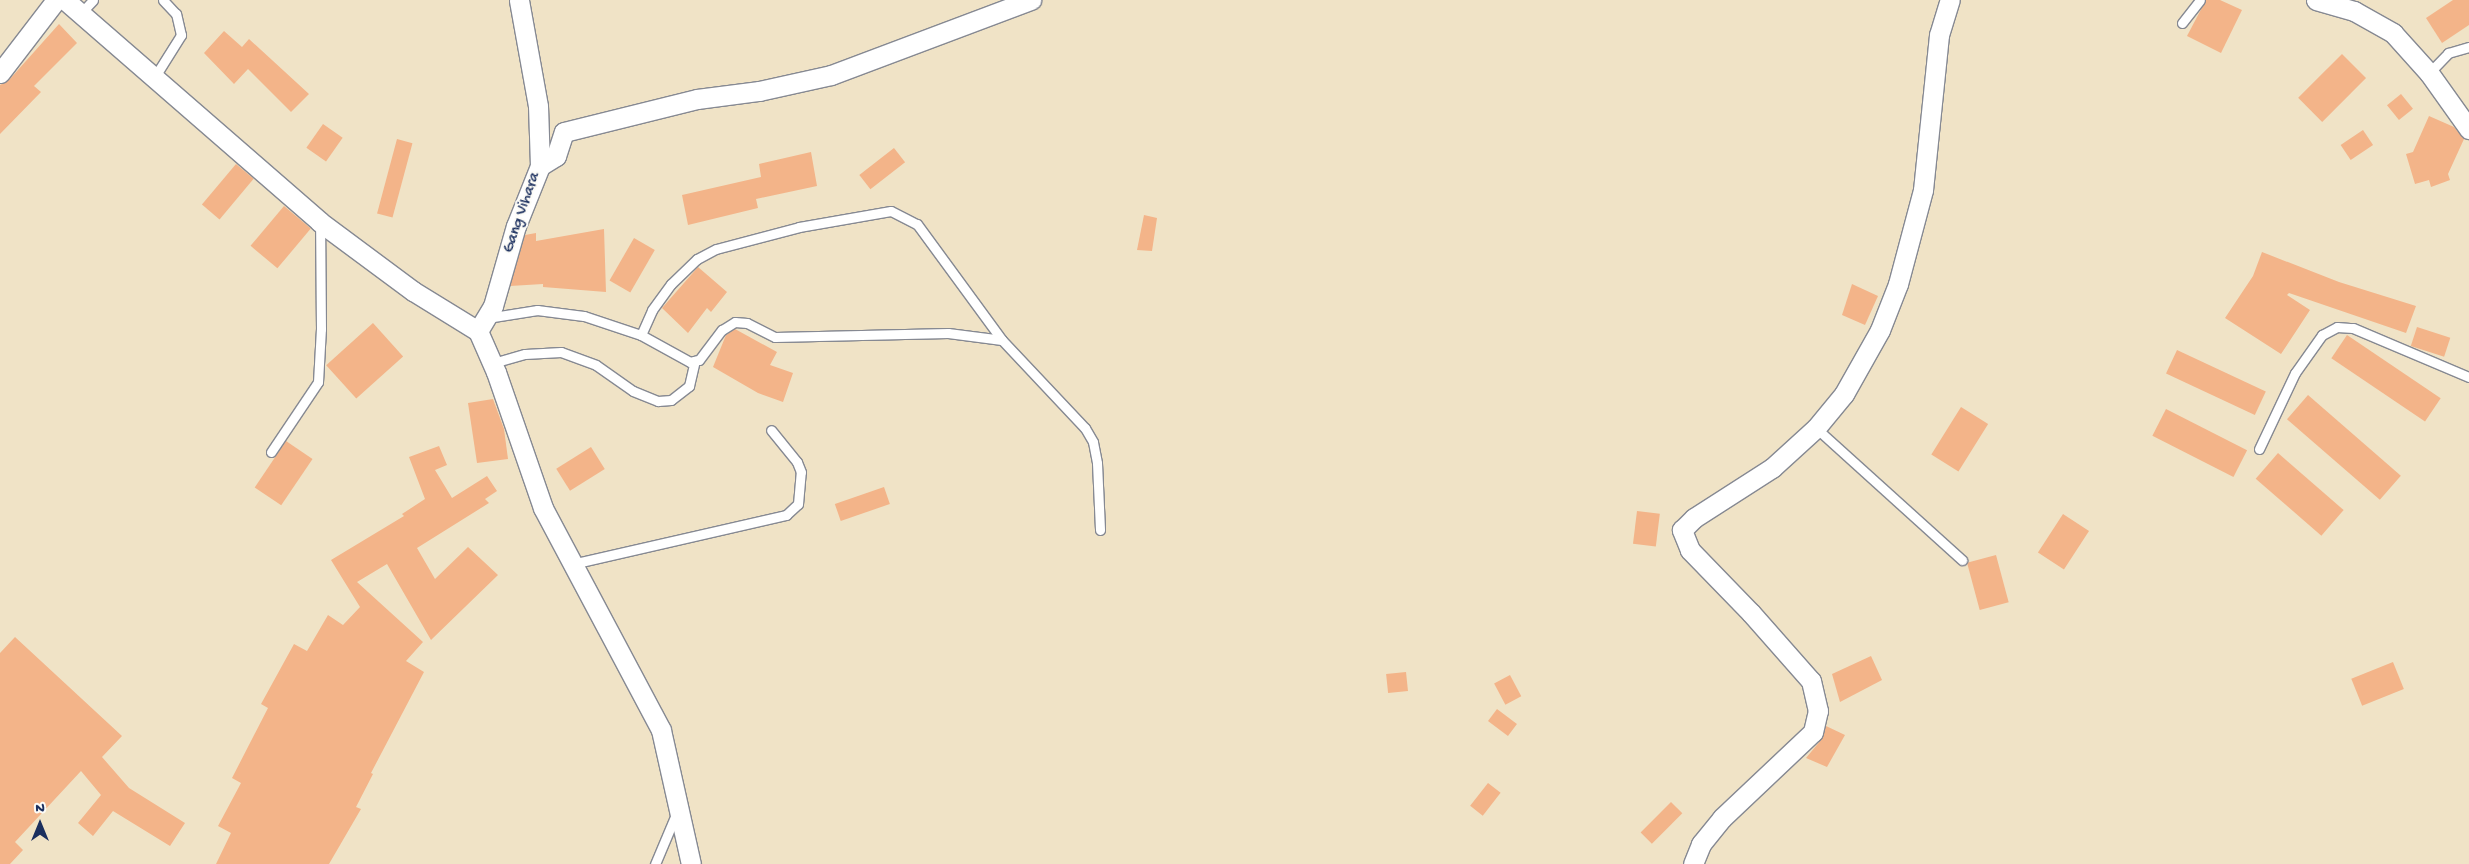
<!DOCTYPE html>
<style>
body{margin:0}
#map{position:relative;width:2469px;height:864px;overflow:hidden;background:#f0e3c6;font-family:"Gochi Hand",sans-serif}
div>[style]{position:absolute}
.building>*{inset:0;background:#f3b489;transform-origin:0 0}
.roads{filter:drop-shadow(1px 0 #868992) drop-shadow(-1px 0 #868992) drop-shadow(0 1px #868992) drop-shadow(0 -1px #868992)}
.service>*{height:9px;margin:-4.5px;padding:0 4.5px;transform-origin:4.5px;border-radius:4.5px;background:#fff}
.minor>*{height:19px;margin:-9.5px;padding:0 9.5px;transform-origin:9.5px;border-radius:9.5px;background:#fff}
span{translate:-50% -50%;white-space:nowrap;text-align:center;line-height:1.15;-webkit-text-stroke:4px #fdfcf7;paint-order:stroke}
.street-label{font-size:16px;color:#1b2f5e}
.north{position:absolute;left:15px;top:799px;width:50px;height:50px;-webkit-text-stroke:4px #fdfcf7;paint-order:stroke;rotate:0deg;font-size:14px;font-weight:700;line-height:20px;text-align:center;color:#1b2f5e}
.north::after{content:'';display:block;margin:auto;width:18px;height:22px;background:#1b2f5e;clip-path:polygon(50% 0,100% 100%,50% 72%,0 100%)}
</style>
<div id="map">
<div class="building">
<i style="clip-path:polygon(2206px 0,2220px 0,2242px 10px,2221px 53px,2187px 36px)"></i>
<i style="clip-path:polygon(2453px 0,2469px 0,2469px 25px,2442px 43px,2426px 18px)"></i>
<i style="clip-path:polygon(59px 24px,77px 43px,34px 86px,41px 92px,0 134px,0 85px,9px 80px)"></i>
<i style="clip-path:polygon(224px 31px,242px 47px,249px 39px,309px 94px,291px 112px,248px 69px,234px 84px,204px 53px)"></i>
<i style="left:2342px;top:54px;width:34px;height:62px;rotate:45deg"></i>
<i style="left:2401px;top:94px;width:19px;height:18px;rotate:51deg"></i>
<i style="clip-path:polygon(2429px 116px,2454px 127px,2464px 139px,2448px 174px,2450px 180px,2431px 187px,2429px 180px,2415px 184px,2406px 154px,2413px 152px)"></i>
<i style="left:323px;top:124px;width:24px;height:29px;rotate:35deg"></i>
<i style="left:2363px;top:130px;width:18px;height:27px;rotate:56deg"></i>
<i style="left:397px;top:139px;width:16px;height:77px;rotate:15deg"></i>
<i style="left:894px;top:148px;width:18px;height:44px;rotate:52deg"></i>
<i style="clip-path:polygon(811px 152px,817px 186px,756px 199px,758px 208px,688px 225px,682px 195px,761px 177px,759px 164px)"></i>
<i style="left:236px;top:164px;width:23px;height:53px;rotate:40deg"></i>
<i style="left:284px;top:206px;width:35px;height:52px;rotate:40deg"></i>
<i style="clip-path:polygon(1144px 215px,1157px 218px,1152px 251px,1137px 250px)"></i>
<i style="clip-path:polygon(604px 229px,606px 292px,543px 287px,543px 284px,510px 286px,525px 235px,536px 233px,536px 241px)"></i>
<i style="left:634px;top:238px;width:24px;height:49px;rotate:30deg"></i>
<i style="clip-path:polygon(2262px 252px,2339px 282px,2416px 306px,2406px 333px,2289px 293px,2287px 295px,2310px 310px,2281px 354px,2225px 318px,2253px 276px)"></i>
<i style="clip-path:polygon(698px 267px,727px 292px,711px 312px,707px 308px,688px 333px,662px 308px)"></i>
<i style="clip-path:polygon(1852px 284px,1878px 296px,1865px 325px,1842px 315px)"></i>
<i style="left:373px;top:323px;width:45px;height:63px;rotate:48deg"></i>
<i style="left:2417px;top:327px;width:35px;height:20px;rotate:18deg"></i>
<i style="clip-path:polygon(735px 329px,777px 352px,770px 365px,793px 373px,783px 402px,758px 393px,713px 367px,726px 335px)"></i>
<i style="left:2347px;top:335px;width:113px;height:28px;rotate:34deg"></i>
<i style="left:2177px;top:350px;width:98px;height:26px;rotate:25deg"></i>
<i style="left:2308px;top:395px;width:123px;height:32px;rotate:41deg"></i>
<i style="clip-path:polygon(493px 399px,504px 429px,508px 459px,477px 463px,468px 403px)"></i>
<i style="left:1961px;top:407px;width:32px;height:56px;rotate:32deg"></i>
<i style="left:2166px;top:409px;width:91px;height:30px;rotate:27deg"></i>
<i style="left:286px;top:441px;width:32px;height:56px;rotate:34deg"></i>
<i style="clip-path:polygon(439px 446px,447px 465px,435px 470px,452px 498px,487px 476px,497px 491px,485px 499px,489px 503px,417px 548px,435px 579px,468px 547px,498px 575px,431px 640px,387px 564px,357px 582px,423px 642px,406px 661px,424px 672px,371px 773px,373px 774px,356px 807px,361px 809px,329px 864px,216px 864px,231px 833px,218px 826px,241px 783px,232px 778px,268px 708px,261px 704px,294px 644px,307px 651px,328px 615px,343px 625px,360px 607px,331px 560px,404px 516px,402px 514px,425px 499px,409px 457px)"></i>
<i style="left:591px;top:447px;width:26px;height:41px;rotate:58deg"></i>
<i style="left:2278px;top:453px;width:87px;height:34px;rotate:41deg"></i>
<i style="left:884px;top:487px;width:18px;height:52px;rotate:71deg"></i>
<i style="left:1637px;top:511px;width:23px;height:33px;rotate:7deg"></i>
<i style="left:2063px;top:514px;width:31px;height:46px;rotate:33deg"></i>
<i style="left:1996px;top:555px;width:49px;height:30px;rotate:75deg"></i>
<i style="clip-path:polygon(15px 637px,122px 736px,102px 757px,129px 788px,185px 823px,170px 846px,113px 811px,93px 836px,78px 823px,101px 795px,81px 771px,15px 842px,23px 850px,10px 864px,0 864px,0 653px)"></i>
<i style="clip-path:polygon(1871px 656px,1882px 680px,1840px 702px,1832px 674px)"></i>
<i style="left:2393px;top:662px;width:29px;height:45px;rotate:68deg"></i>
<i style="left:1406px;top:672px;width:19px;height:20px;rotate:84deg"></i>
<i style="left:1510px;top:675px;width:24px;height:18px;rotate:62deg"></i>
<i style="left:1497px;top:709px;width:25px;height:15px;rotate:37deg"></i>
<i style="clip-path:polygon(1826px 726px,1845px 735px,1827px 767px,1806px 758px,1821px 740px)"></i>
<i style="left:1488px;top:783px;width:16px;height:29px;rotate:38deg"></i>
<i style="left:1671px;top:802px;width:16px;height:43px;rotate:45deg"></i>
</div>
<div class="roads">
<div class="service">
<i style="left:80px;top:14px;width:19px;rotate:-47deg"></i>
<i style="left:2182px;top:23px;width:29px;rotate:-52deg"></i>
<i style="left:2429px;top:73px;width:28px;rotate:-46deg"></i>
<i style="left:2448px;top:53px;width:22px;rotate:-16deg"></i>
<i style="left:154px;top:78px;width:51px;rotate:-57.9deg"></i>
<i style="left:181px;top:35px;width:22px;rotate:-103deg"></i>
<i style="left:176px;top:14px;width:19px;rotate:-133deg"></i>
<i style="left:487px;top:318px;width:51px;rotate:-9.1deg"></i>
<i style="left:537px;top:310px;width:47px;rotate:7.3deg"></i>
<i style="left:584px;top:316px;width:60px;rotate:18.4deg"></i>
<i style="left:641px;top:335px;width:56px;rotate:28.9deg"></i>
<i style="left:690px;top:362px;width:9px;rotate:-13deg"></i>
<i style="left:699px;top:360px;width:38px;rotate:-53deg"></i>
<i style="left:722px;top:330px;width:15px;rotate:-32deg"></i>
<i style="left:735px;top:322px;width:12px;rotate:5deg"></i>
<i style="left:747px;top:323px;width:31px;rotate:27deg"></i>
<i style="left:775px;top:337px;width:173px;rotate:-1.3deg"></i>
<i style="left:948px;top:333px;width:54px;rotate:7.4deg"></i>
<i style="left:1002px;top:340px;width:121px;rotate:46.7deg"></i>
<i style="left:1085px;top:428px;width:16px;rotate:60deg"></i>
<i style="left:1093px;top:442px;width:21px;rotate:79deg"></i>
<i style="left:1097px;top:463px;width:67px;rotate:87.4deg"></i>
<i style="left:641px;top:335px;width:27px;rotate:-66deg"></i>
<i style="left:652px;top:310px;width:32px;rotate:-54deg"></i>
<i style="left:671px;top:284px;width:36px;rotate:-44deg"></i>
<i style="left:697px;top:259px;width:21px;rotate:-28deg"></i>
<i style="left:716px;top:249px;width:86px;rotate:-14.8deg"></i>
<i style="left:799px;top:227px;width:93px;rotate:-9.9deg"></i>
<i style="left:891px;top:211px;width:29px;rotate:27deg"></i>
<i style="left:917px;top:224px;width:144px;rotate:53.8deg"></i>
<i style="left:493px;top:363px;width:33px;rotate:-16deg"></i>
<i style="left:525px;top:354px;width:36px;rotate:-3deg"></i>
<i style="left:561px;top:352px;width:37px;rotate:20deg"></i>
<i style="left:596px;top:365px;width:45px;rotate:35.1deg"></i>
<i style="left:633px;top:391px;width:27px;rotate:22deg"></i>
<i style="left:658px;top:401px;width:13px;rotate:-4deg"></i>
<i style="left:671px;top:400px;width:23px;rotate:-38deg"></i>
<i style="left:689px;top:386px;width:26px;rotate:-77deg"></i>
<i style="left:1816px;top:428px;width:197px;rotate:42.1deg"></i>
<i style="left:2259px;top:449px;width:84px;rotate:-64.7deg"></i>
<i style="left:2295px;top:373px;width:47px;rotate:-54.6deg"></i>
<i style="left:2322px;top:335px;width:17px;rotate:-28deg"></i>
<i style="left:2337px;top:327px;width:16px;rotate:4deg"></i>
<i style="left:2353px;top:328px;width:126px;rotate:22.9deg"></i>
<i style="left:271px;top:452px;width:84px;rotate:-56.1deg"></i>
<i style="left:318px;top:382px;width:53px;rotate:-86.8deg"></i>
<i style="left:321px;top:329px;width:107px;rotate:-90.5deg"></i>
<i style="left:572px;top:564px;width:220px;rotate:-12.9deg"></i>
<i style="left:786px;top:515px;width:16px;rotate:-43deg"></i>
<i style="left:798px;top:504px;width:32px;rotate:-85deg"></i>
<i style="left:801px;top:472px;width:11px;rotate:-112deg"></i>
<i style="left:797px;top:462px;width:41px;rotate:-129.1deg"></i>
<i style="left:655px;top:864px;width:56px;rotate:-67.1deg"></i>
</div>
<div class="minor">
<i style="left:65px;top:0;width:338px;rotate:41deg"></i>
<i style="left:320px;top:222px;width:116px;rotate:36.6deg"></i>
<i style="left:413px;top:291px;width:76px;rotate:31.6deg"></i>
<i style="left:478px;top:331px;width:45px;rotate:66.3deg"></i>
<i style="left:496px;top:372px;width:144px;rotate:70.9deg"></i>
<i style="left:543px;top:508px;width:251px;rotate:62deg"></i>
<i style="left:661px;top:730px;width:137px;rotate:77.4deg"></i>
<i style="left:2316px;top:0;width:40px;rotate:16deg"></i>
<i style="left:2354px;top:11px;width:45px;rotate:29.4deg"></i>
<i style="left:2393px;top:33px;width:54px;rotate:48deg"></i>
<i style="left:2429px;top:73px;width:69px;rotate:54.5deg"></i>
<i style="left:0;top:73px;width:92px;rotate:-52.5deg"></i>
<i style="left:540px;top:166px;width:19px;rotate:-32deg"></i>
<i style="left:556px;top:156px;width:25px;rotate:-72deg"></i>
<i style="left:564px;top:132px;width:137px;rotate:-13.9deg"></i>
<i style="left:697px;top:99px;width:63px;rotate:-7.4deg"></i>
<i style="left:759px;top:91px;width:74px;rotate:-12.5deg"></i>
<i style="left:831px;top:75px;width:214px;rotate:-20.6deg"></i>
<i style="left:478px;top:331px;width:29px;rotate:-59deg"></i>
<i style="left:493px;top:306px;width:83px;rotate:-74deg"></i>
<i style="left:516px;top:226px;width:65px;rotate:-68.2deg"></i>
<i style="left:540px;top:166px;width:60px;rotate:-91.9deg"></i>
<i style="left:538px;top:106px;width:108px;rotate:-100.2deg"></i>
<i style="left:1693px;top:864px;width:22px;rotate:-68deg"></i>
<i style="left:1701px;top:844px;width:33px;rotate:-51deg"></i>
<i style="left:1722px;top:818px;width:125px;rotate:-43.4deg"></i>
<i style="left:1813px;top:732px;width:22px;rotate:-77deg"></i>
<i style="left:1818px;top:711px;width:31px;rotate:-103deg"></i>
<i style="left:1811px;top:681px;width:91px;rotate:-131.4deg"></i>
<i style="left:1751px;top:613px;width:88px;rotate:-134.1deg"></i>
<i style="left:1690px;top:550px;width:22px;rotate:-112deg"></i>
<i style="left:1682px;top:530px;width:17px;rotate:-45deg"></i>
<i style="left:1694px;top:518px;width:93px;rotate:-32.7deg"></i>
<i style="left:1772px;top:468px;width:59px;rotate:-42.3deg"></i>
<i style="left:1816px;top:428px;width:44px;rotate:-50.5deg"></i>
<i style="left:1844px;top:394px;width:73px;rotate:-60.6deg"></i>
<i style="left:1880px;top:330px;width:49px;rotate:-68.6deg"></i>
<i style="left:1898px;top:284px;width:97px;rotate:-75.1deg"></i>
<i style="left:1923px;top:190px;width:156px;rotate:-84.1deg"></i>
<i style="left:1939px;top:35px;width:37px;rotate:-73deg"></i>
</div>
</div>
<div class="street-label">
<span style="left:523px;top:213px;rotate:-71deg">Gang Vihara</span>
</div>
<div class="north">N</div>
</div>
